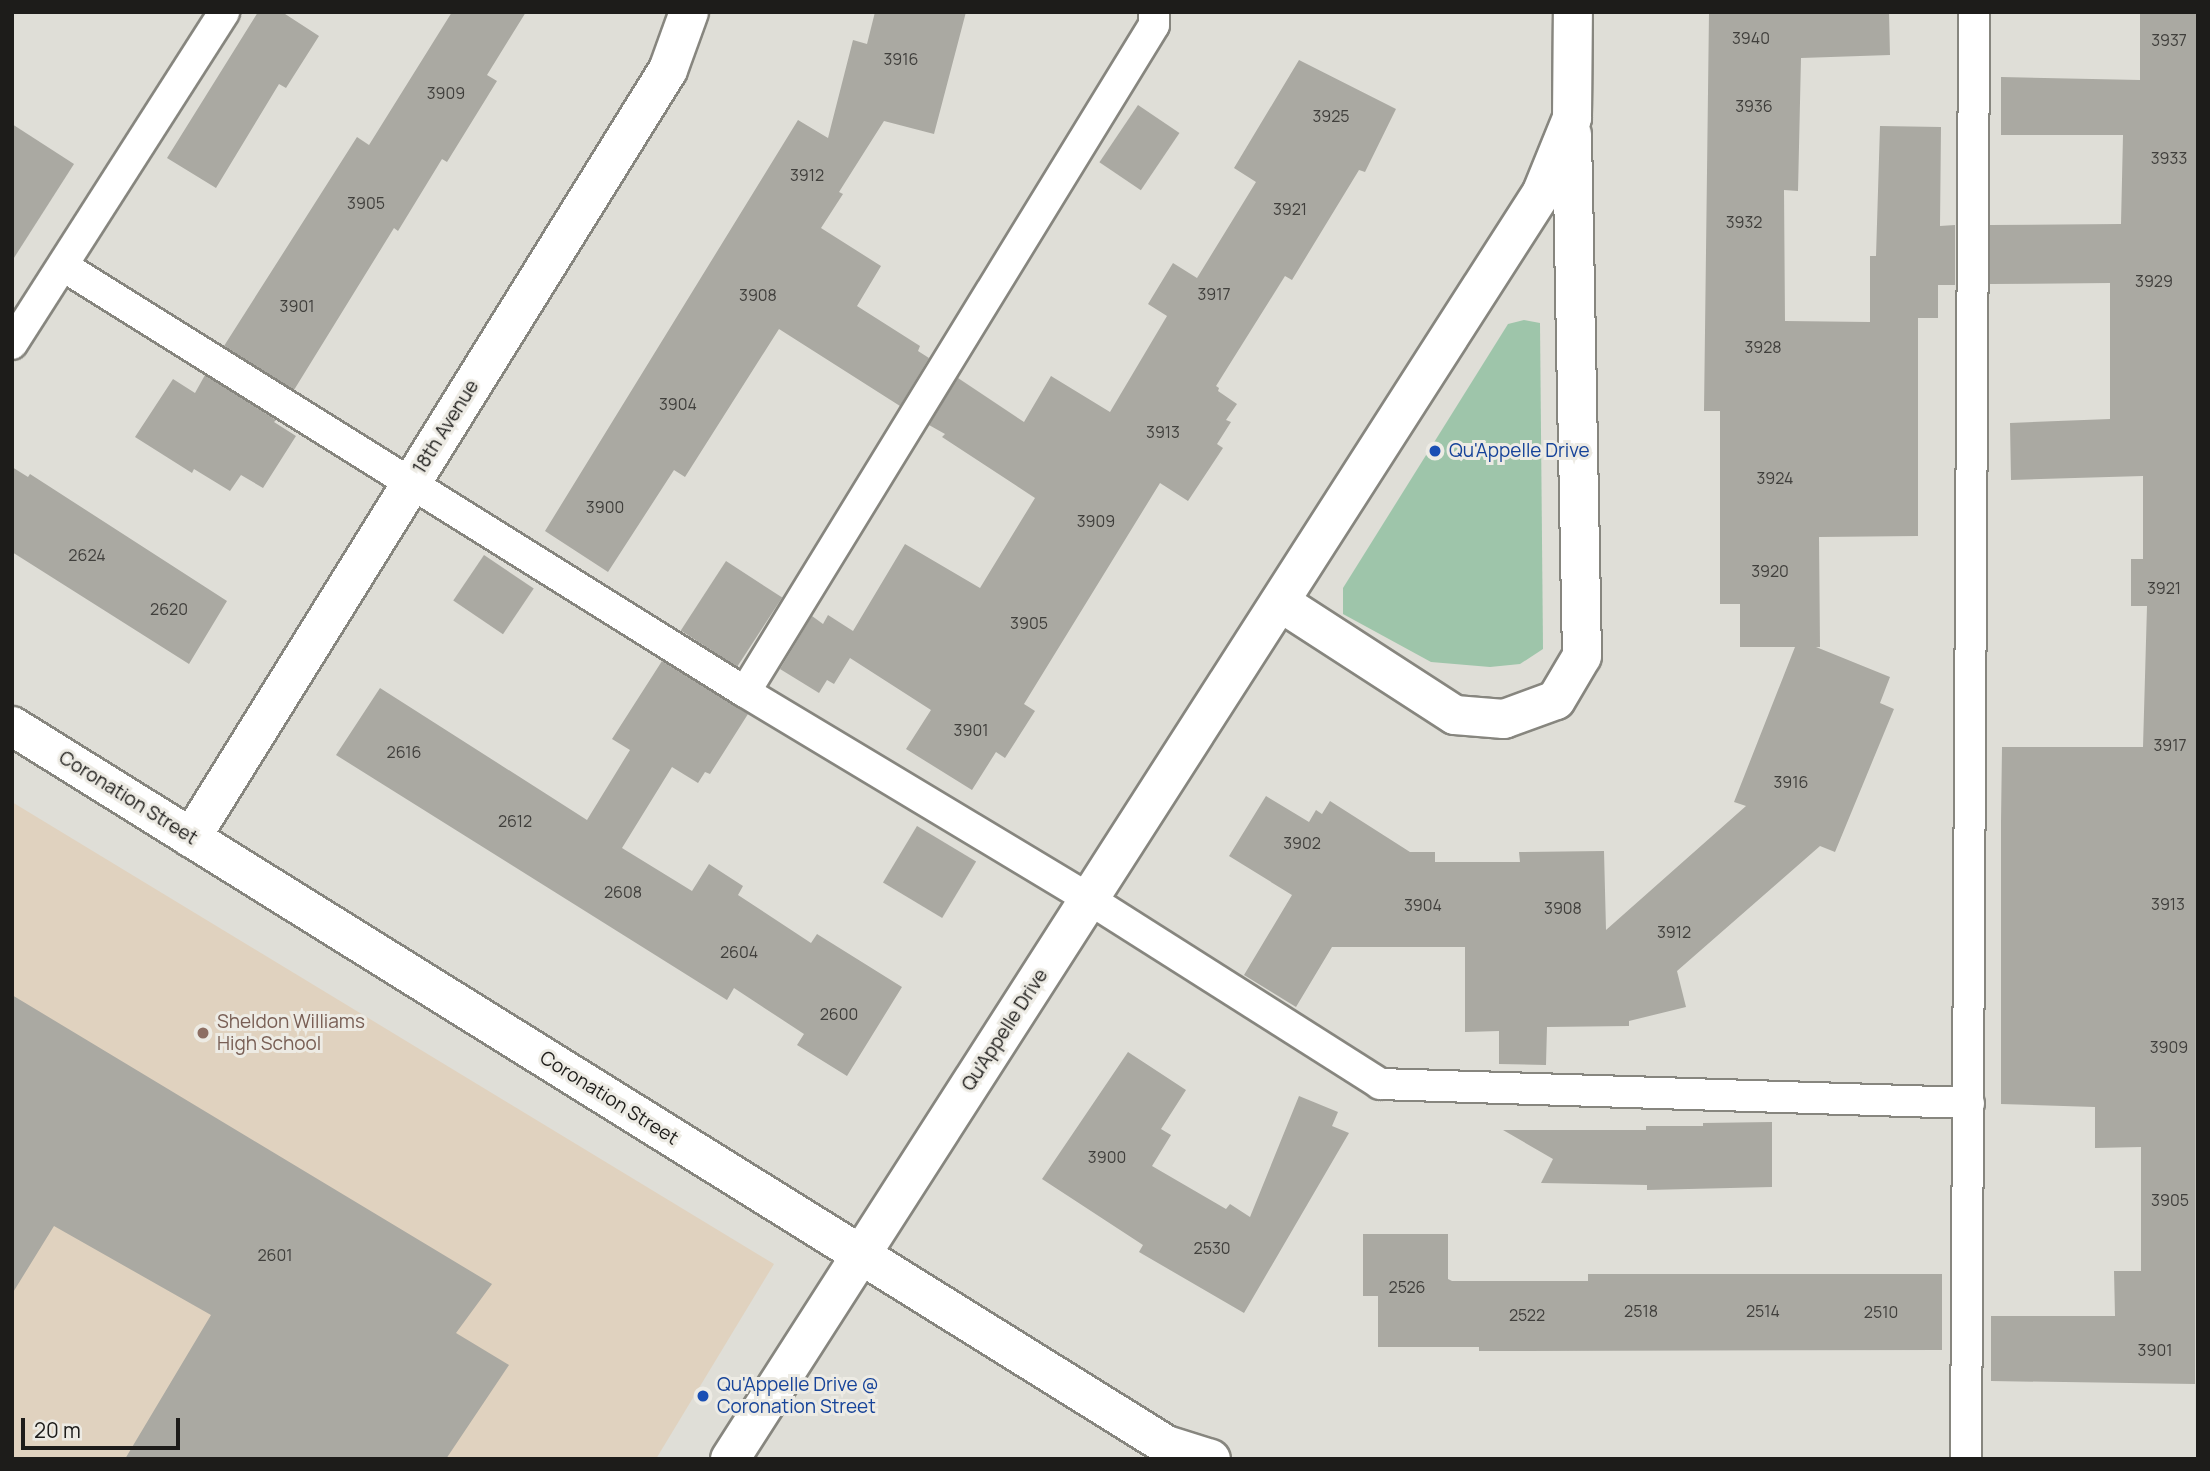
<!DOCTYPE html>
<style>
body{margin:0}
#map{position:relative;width:2210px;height:1471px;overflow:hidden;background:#dfded7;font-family:Manrope,sans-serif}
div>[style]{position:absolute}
.education>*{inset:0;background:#e0d2bf}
.green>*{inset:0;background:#9ec5aa}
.building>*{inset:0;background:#aaa9a2;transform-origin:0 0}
.roads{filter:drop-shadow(2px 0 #87867f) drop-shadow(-2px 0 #87867f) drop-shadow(0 2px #87867f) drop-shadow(0 -2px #87867f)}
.lane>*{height:30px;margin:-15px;padding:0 15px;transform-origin:15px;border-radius:15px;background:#fff}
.street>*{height:38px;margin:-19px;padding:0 19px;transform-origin:19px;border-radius:19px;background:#fff}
.dots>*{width:19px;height:19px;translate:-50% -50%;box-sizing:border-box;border:4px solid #edebe4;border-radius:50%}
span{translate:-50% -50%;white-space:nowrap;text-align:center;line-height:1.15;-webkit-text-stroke:6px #edebe4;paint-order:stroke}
.number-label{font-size:16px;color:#403f3c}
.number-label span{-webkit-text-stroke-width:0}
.street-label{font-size:19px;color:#1d1c1a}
.transit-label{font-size:19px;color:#164399}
.left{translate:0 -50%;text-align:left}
.education-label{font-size:19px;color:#785e54}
.frame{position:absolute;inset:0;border:14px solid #1d1c1a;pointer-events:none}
.scale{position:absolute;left:21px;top:1418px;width:159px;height:32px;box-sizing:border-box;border:4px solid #1d1c1a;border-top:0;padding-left:9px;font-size:21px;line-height:24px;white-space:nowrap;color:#1d1c1a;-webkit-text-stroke:5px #edebe4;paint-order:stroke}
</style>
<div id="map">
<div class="education">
<i style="clip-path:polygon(12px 802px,774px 1264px,656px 1459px,12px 1459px)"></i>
</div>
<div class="green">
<i style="clip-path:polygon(1524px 320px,1540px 323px,1543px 649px,1520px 664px,1490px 667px,1431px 662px,1343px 614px,1343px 588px,1508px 324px)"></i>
</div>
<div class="building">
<i style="clip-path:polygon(258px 12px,282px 12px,319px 36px,286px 88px,279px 84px,216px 188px,167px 158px)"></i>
<i style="clip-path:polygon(452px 12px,526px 12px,487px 75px,497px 81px,447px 162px,442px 159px,398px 231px,394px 228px,294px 390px,224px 346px,357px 137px,369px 145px)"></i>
<i style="clip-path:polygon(875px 12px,966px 12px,934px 134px,884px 121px,839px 192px,843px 194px,821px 228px,881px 266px,857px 306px,920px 346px,918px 351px,929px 358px,900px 406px,779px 329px,685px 477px,674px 470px,608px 572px,545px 531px,798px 120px,828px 138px,853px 40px,867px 44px)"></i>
<i style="clip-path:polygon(1709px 12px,1889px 12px,1890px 55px,1801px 58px,1798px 191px,1784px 190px,1785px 321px,1870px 322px,1870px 256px,1876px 256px,1880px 126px,1941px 127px,1940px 226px,1955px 225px,1955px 285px,1938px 285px,1938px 318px,1918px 318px,1918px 536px,1819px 537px,1820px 647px,1816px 647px,1890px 677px,1880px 703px,1894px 709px,1835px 852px,1820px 846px,1677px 971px,1686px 1007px,1629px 1021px,1629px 1026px,1547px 1027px,1546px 1065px,1499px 1064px,1499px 1031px,1465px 1032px,1465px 947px,1332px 947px,1296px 1007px,1244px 975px,1292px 895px,1229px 856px,1266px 796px,1309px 822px,1316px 810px,1322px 814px,1330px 801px,1410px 852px,1435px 852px,1435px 862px,1520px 862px,1519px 852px,1604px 851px,1606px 930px,1746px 806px,1734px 802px,1795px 647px,1740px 647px,1740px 604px,1720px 604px,1720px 411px,1704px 411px)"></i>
<i style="clip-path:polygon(2140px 12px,2198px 12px,2195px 1384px,1991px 1381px,1991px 1316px,2115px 1316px,2114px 1271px,2141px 1271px,2141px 1147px,2095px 1148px,2095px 1107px,2001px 1104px,2001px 822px,2002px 747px,2143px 747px,2147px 606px,2131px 606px,2131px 559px,2143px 559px,2143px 476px,2011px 480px,2010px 423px,2110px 419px,2110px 283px,1990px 284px,1990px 225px,2121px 224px,2123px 135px,2001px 135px,2001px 77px,2140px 80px)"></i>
<i style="clip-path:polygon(1299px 60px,1396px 109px,1365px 172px,1359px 170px,1292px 280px,1285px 276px,1216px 386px,1219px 388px,1218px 391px,1237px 404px,1226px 420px,1231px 422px,1217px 444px,1223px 448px,1188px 501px,1160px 483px,1024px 704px,1035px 711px,1005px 758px,996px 752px,972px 790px,906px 749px,931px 710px,850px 658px,834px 684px,827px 680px,819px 693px,780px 669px,812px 616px,823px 624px,828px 615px,853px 631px,905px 544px,980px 588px,1035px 498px,942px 437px,945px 434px,929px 425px,958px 378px,1024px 422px,1051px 376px,1110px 412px,1167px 316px,1148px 304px,1173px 263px,1197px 278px,1256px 182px,1234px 168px)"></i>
<i style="left:1138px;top:105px;width:50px;height:69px;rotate:34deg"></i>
<i style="clip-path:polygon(12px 124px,74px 164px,12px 261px)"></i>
<i style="clip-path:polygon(205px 375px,276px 420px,274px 422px,296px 436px,263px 488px,241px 475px,230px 491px,194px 469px,192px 473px,135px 437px,173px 379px,195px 393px)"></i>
<i style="clip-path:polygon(12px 467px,28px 477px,30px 474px,227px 601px,189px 664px,12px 552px)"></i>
<i style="left:484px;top:555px;width:60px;height:55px;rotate:34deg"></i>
<i style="left:726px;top:561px;width:67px;height:83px;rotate:33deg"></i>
<i style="clip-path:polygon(662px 661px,748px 714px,710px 774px,705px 772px,698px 783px,672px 767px,622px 848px,692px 891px,709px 864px,743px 886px,738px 895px,811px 943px,817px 934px,902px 987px,847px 1076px,797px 1045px,804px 1034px,734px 988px,727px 1000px,336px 755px,380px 688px,587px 820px,630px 750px,612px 739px)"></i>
<i style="left:917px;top:826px;width:69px;height:66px;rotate:31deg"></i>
<i style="clip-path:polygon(12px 995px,492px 1284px,456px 1333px,509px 1365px,446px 1459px,125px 1459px,211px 1315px,54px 1226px,12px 1294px)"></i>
<i style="clip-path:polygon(1128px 1052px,1186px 1090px,1161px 1129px,1171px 1135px,1152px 1166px,1226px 1209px,1230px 1204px,1250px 1217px,1299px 1096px,1338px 1112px,1332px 1126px,1349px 1133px,1244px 1313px,1139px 1252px,1143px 1245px,1042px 1179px)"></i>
<i style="clip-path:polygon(1772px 1122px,1772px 1187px,1647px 1190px,1647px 1185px,1541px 1183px,1553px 1159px,1503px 1130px,1646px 1130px,1646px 1126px,1703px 1126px,1703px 1123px)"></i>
<i style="clip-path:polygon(1363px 1234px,1448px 1234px,1448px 1279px,1452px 1281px,1588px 1281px,1588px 1274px,1942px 1274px,1942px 1350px,1479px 1351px,1479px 1347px,1378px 1347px,1378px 1296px,1363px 1296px)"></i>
</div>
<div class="roads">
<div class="lane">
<i style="left:63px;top:266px;width:804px;rotate:31.99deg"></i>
<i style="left:745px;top:692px;width:401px;rotate:31deg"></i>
<i style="left:1089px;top:899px;width:345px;rotate:32.4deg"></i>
<i style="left:1380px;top:1084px;width:589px;rotate:1.85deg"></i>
<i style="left:12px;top:344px;width:394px;rotate:-57.4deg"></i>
<i style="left:745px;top:692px;width:782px;rotate:-58.48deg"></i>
<i style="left:1154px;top:25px;width:13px;rotate:-90deg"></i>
<i style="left:1966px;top:1459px;width:1447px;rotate:-89.68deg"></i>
</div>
<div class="street">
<i style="left:1280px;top:602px;width:208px;rotate:32.9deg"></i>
<i style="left:1455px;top:715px;width:49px;rotate:4.7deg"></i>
<i style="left:1504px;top:719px;width:55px;rotate:-20.1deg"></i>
<i style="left:1556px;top:700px;width:51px;rotate:-59.4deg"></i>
<i style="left:1582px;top:656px;width:522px;rotate:-91.1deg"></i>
<i style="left:12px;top:726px;width:1360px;rotate:31.92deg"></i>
<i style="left:1166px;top:1445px;width:47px;rotate:17.3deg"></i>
<i style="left:191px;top:838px;width:904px;rotate:-58.16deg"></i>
<i style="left:668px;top:70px;width:62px;rotate:-70.1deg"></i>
<i style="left:730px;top:1459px;width:1505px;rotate:-57.34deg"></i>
<i style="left:1542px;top:192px;width:80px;rotate:-67.9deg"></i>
<i style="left:1572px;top:118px;width:106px;rotate:-89.5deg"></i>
</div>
</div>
<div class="dots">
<i style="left:1435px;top:451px;background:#1a4fb4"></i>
<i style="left:203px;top:1033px;background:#8d6e63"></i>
<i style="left:703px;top:1396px;background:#1a4fb4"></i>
</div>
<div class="number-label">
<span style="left:1751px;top:38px">3940</span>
<span style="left:2169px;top:40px">3937</span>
<span style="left:901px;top:59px">3916</span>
<span style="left:446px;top:93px">3909</span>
<span style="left:1754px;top:106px">3936</span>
<span style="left:1331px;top:116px">3925</span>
<span style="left:2169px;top:158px">3933</span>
<span style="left:807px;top:175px">3912</span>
<span style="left:366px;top:203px">3905</span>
<span style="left:1290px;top:209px">3921</span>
<span style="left:1744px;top:222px">3932</span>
<span style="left:2154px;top:281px">3929</span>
<span style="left:1214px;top:294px">3917</span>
<span style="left:758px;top:295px">3908</span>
<span style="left:297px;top:306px">3901</span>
<span style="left:1763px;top:347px">3928</span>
<span style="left:678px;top:404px">3904</span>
<span style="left:1163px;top:432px">3913</span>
<span style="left:1775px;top:478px">3924</span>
<span style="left:605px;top:507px">3900</span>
<span style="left:1096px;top:521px">3909</span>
<span style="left:87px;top:555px">2624</span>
<span style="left:1770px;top:571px">3920</span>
<span style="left:2164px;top:588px">3921</span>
<span style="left:169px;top:609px">2620</span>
<span style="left:1029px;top:623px">3905</span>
<span style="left:971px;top:730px">3901</span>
<span style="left:2170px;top:745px">3917</span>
<span style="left:404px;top:752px">2616</span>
<span style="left:1791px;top:782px">3916</span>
<span style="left:515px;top:821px">2612</span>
<span style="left:1302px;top:843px">3902</span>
<span style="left:623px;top:892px">2608</span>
<span style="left:2168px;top:904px">3913</span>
<span style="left:1423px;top:905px">3904</span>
<span style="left:1563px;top:908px">3908</span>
<span style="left:1674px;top:932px">3912</span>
<span style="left:739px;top:952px">2604</span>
<span style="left:839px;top:1014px">2600</span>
<span style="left:2169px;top:1047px">3909</span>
<span style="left:1107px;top:1157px">3900</span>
<span style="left:2170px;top:1200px">3905</span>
<span style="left:1212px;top:1248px">2530</span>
<span style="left:275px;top:1255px">2601</span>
<span style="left:1407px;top:1287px">2526</span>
<span style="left:1641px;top:1311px">2518</span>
<span style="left:1763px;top:1311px">2514</span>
<span style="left:1881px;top:1312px">2510</span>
<span style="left:1527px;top:1315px">2522</span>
<span style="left:2155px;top:1350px">3901</span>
</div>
<div class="street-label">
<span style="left:446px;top:427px;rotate:-58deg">18th Avenue</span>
<span style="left:128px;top:798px;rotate:32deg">Coronation Street</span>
<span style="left:1005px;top:1030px;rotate:-57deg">Qu'Appelle Drive</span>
<span style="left:609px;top:1098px;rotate:32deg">Coronation Street</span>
</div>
<div class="transit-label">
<span class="left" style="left:1449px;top:451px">Qu'Appelle Drive</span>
<span class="left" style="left:717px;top:1396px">Qu'Appelle Drive @<br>Coronation Street</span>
</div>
<div class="education-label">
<span class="left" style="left:217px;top:1033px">Sheldon Williams<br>High School</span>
</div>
<div class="frame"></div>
<div class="scale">20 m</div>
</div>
